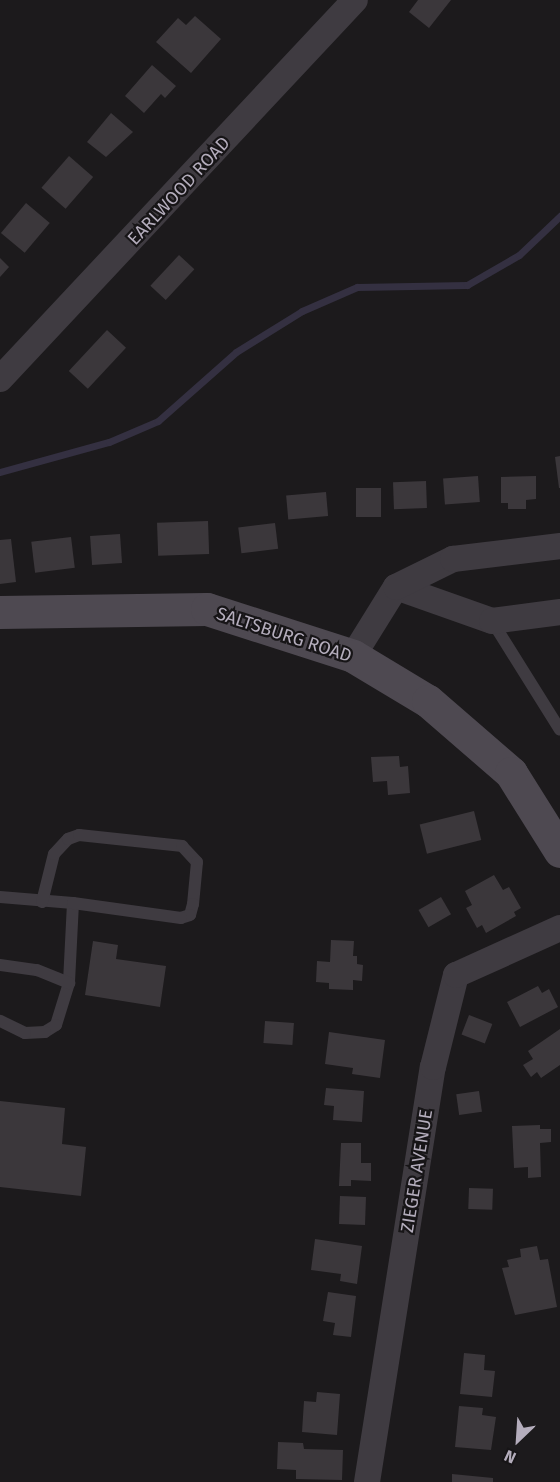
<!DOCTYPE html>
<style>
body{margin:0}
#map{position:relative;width:560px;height:1482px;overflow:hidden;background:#1c1a1c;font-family:"Fira Sans",sans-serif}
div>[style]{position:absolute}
.stream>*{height:7px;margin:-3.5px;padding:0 3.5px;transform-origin:3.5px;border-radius:3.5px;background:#343041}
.building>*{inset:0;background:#3b373b;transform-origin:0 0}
.lane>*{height:12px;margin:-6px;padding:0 6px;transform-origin:6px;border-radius:6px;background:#3f3b41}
.street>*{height:26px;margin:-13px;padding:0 13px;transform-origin:13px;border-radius:13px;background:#3f3b41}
.secondary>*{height:33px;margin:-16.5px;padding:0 16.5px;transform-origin:16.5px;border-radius:16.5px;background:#4e4951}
span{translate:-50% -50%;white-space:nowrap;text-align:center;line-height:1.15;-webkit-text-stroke:4.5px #171517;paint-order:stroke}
.street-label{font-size:18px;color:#b4adbc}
.north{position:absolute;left:488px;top:1410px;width:60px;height:60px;-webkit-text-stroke:4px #171517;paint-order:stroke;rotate:205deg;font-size:16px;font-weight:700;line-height:24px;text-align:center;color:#b4adbc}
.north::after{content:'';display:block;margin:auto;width:21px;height:27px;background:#b4adbc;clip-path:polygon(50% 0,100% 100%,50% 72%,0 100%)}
</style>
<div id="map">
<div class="stream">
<i style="left:0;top:472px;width:113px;rotate:-15.4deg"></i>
<i style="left:109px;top:442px;width:53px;rotate:-23.2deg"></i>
<i style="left:158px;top:421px;width:104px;rotate:-41.5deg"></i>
<i style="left:236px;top:352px;width:78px;rotate:-31.8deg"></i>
<i style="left:302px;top:311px;width:60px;rotate:-23.6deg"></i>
<i style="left:357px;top:287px;width:110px;rotate:-1deg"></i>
<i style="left:467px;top:285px;width:60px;rotate:-30deg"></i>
<i style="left:519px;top:255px;width:57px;rotate:-43.6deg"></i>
</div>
<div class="building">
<i style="clip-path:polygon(418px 0,451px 0,429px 28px,409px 12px)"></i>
<i style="clip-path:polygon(195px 16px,221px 39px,191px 73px,156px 42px,178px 18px,186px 25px)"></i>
<i style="clip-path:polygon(152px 65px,176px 86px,165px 98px,161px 94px,144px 113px,125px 96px)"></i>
<i style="clip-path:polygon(111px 113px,133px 132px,106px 157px,87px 142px)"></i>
<i style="left:69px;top:156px;width:32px;height:42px;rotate:41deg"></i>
<i style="left:26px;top:203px;width:31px;height:39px;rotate:40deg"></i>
<i style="left:179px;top:255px;width:21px;height:42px;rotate:43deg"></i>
<i style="clip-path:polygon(0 258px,9px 267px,0 277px)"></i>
<i style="left:107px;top:330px;width:26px;height:56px;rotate:43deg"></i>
<i style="clip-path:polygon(560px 456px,560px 488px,559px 488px,555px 457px)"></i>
<i style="left:478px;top:476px;width:26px;height:35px;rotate:86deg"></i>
<i style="clip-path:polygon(536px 476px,536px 499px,526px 500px,526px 509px,508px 509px,508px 503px,501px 503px,501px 477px)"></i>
<i style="left:426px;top:481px;width:27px;height:33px;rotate:88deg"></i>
<i style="left:381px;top:488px;width:29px;height:25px;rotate:90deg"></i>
<i style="left:326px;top:492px;width:24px;height:40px;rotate:85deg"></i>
<i style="left:208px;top:521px;width:33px;height:51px;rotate:88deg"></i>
<i style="left:275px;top:523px;width:26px;height:37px;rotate:83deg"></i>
<i style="left:120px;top:534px;width:29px;height:30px;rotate:86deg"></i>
<i style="left:71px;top:537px;width:31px;height:40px;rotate:83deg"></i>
<i style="clip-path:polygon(11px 539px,16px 582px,0 584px,0 540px)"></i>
<i style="clip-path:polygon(399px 756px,400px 767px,408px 766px,410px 793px,388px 795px,387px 781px,373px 782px,371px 757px)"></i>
<i style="left:474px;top:811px;width:30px;height:56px;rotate:76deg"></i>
<i style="clip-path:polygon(494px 875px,503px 890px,509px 887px,521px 908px,514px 912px,516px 916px,486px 933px,482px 925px,477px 928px,466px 908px,472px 905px,465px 891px)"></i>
<i style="left:441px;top:897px;width:20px;height:26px;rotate:60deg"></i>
<i style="clip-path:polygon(331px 940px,354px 941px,353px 956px,357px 956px,357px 964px,363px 965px,362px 981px,353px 980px,353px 990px,329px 989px,329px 983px,316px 982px,317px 961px,330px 962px)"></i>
<i style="clip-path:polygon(93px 941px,118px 945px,116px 959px,166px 966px,160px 1007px,85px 995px)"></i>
<i style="clip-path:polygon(538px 986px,542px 993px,549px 989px,558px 1007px,520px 1027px,507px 1002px)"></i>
<i style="left:469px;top:1015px;width:25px;height:21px;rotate:21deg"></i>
<i style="left:265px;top:1021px;width:29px;height:22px;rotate:4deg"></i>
<i style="clip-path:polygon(560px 1029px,560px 1065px,541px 1078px,537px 1072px,531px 1077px,523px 1065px,533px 1059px,528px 1051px)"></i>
<i style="clip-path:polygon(329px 1032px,385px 1040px,380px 1078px,352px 1074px,353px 1068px,325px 1064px)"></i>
<i style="clip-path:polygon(326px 1088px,364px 1091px,362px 1122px,333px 1120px,334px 1106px,324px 1105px)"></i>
<i style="left:479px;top:1091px;width:21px;height:23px;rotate:82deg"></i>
<i style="clip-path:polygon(0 1101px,65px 1108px,62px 1144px,86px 1147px,81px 1196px,0 1187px)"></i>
<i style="clip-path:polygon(540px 1125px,540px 1129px,551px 1129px,551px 1142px,540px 1143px,541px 1177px,528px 1178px,528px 1167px,514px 1168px,512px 1126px)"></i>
<i style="clip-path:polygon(341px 1143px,361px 1143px,361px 1163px,371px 1163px,371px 1181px,351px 1180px,351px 1186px,339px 1186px)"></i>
<i style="left:469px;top:1188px;width:24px;height:21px;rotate:2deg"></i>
<i style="left:340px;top:1196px;width:26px;height:28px;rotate:2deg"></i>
<i style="clip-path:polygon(315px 1239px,362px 1246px,357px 1284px,340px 1281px,341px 1274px,311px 1270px)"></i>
<i style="clip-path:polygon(537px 1246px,540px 1260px,548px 1259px,557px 1307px,515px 1315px,502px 1268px,509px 1267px,507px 1260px,521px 1257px,520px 1249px)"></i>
<i style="clip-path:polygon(328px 1292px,356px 1296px,351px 1337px,333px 1335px,335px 1323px,323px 1321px)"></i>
<i style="clip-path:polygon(464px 1353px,485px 1355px,484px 1370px,495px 1371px,492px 1397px,460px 1394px)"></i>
<i style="clip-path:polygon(317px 1392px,340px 1394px,337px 1435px,302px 1432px,304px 1401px,316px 1402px)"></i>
<i style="clip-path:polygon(459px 1406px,483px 1408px,482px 1415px,496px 1417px,491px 1450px,455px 1447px)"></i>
<i style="clip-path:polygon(278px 1442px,303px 1443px,304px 1449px,343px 1450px,342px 1480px,296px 1479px,296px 1470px,277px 1469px)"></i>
<i style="clip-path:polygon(452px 1474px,493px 1478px,493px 1482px,452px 1482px)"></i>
</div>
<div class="lane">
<i style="left:492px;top:621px;width:128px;rotate:58deg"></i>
<i style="left:0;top:897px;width:73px;rotate:4.7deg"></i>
<i style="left:73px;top:903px;width:80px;rotate:92.9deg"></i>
<i style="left:69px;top:983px;width:44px;rotate:107.2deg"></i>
<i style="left:56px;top:1025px;width:13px;rotate:148deg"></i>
<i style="left:45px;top:1032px;width:20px;rotate:177deg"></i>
<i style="left:25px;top:1033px;width:28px;rotate:-154deg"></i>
<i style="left:42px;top:902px;width:49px;rotate:-76deg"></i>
<i style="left:54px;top:854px;width:21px;rotate:-47deg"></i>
<i style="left:68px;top:839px;width:12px;rotate:-20deg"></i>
<i style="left:79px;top:835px;width:104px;rotate:6.1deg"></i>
<i style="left:182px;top:846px;width:22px;rotate:47deg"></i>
<i style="left:197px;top:862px;width:42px;rotate:95.4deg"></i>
<i style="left:193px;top:904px;width:11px;rotate:105deg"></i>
<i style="left:190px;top:915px;width:9px;rotate:162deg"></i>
<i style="left:181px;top:918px;width:109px;rotate:-172.1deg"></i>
<i style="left:0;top:965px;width:37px;rotate:8deg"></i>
<i style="left:37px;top:970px;width:35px;rotate:22deg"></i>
</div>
<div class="street">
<i style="left:0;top:379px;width:519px;rotate:-46.87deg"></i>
<i style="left:396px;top:587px;width:102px;rotate:19.5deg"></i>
<i style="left:492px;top:621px;width:69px;rotate:-7.5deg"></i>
<i style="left:353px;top:656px;width:81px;rotate:-58.1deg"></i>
<i style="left:396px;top:587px;width:64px;rotate:-26.2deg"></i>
<i style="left:453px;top:559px;width:108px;rotate:-6.9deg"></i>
<i style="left:367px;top:1482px;width:420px;rotate:-81deg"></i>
<i style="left:433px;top:1067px;width:95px;rotate:-76deg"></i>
<i style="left:456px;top:975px;width:114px;rotate:-24.3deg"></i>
</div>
<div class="secondary">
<i style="left:0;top:612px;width:207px;rotate:-0.8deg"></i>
<i style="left:207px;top:609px;width:153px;rotate:17.8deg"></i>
<i style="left:353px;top:656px;width:87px;rotate:31deg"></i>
<i style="left:428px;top:701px;width:110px;rotate:40.9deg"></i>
<i style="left:511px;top:773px;width:92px;rotate:57.9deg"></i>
</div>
<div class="street-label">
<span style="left:179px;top:191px;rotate:-47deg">EARLWOOD ROAD</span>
<span style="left:284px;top:635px;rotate:18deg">SALTSBURG ROAD</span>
<span style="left:417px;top:1171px;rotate:-81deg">ZIEGER AVENUE</span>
</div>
<div class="north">N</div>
</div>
